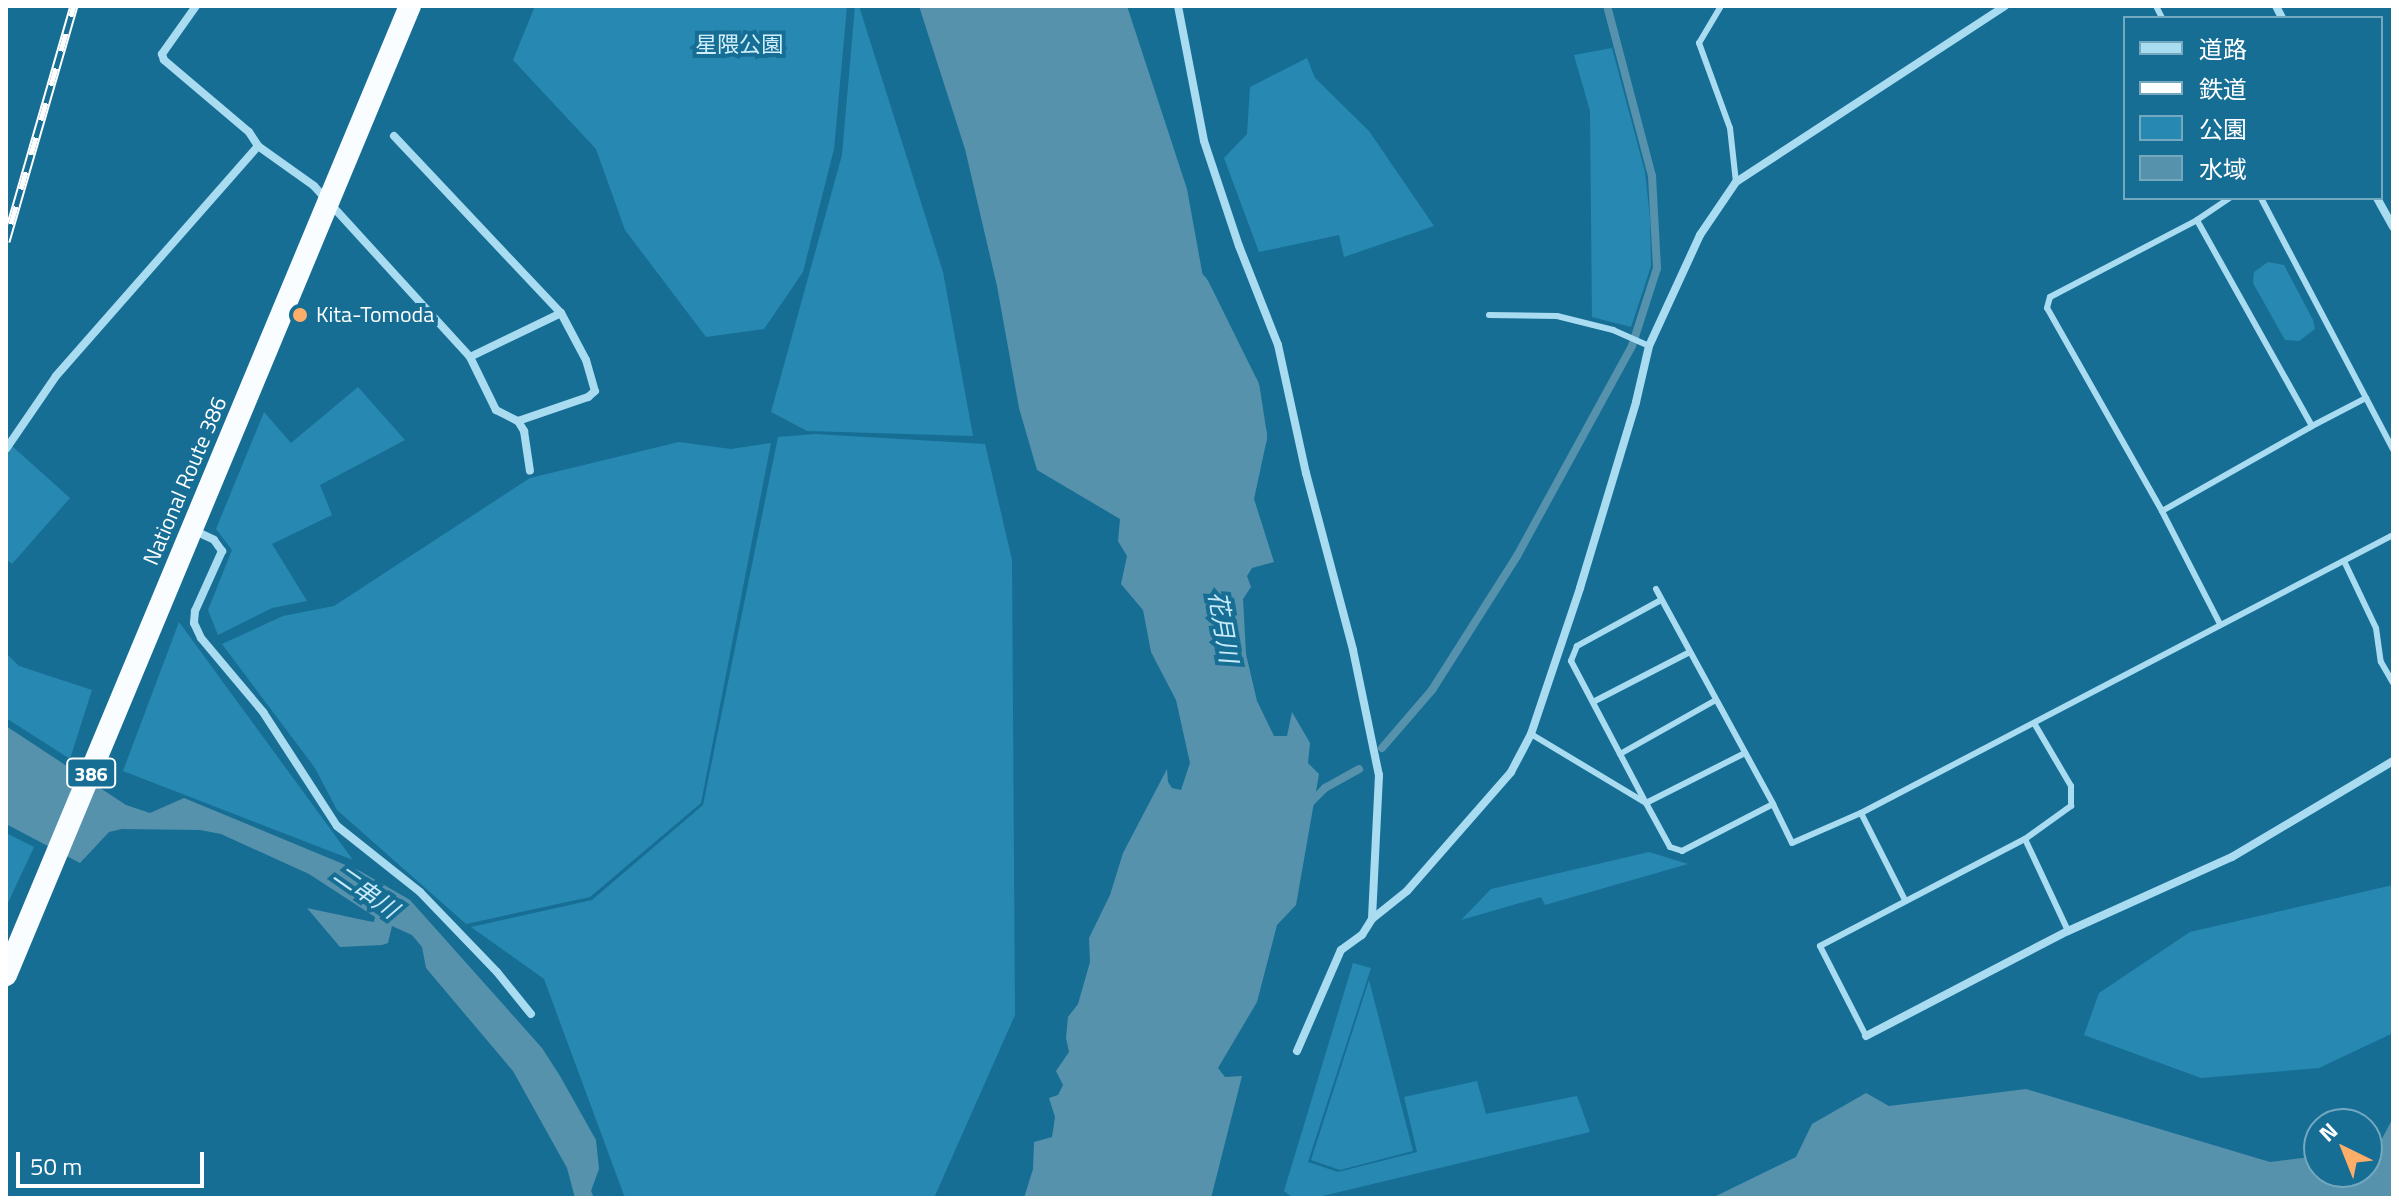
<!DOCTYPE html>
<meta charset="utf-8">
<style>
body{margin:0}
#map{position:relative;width:2399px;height:1204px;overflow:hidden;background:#176e95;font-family:"Titillium Web","Noto Sans JP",sans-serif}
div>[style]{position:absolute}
.green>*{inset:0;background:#2788b2}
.water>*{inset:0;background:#5792ac}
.stream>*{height:8px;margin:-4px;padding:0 4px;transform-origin:4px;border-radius:4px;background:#5792ac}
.river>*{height:46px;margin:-23px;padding:0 23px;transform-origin:23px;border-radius:23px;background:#5792ac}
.service>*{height:6px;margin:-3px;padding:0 3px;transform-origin:3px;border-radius:3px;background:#a9dbf1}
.minor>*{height:8px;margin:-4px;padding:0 4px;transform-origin:4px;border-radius:4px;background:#a9dbf1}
.trunk>*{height:22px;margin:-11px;padding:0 11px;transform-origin:11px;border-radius:11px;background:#f9fdff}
.rail>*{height:9px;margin-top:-4.5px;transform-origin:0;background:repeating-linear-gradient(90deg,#176e95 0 18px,#fff 0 36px);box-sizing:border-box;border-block:2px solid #fff}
.dots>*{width:22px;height:22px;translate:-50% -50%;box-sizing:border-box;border:4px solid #176e95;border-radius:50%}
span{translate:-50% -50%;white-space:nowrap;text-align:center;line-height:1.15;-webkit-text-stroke:8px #176e95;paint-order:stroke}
.shield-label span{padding:2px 6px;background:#176e95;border:2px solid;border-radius:6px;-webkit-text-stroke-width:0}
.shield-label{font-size:20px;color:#fff;font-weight:700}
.park-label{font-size:22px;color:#d0effc}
.poi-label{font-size:22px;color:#fff}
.left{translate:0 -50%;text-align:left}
.street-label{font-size:22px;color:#fff}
.water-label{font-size:24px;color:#c8ebf9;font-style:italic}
.frame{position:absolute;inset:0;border:8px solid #fff;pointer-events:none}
.legend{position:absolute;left:2123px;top:16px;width:260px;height:184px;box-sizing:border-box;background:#176e95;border:2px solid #74a8bf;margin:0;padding:10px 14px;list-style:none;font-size:24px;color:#fff}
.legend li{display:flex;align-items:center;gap:16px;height:40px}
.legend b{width:40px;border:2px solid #74a8bf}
.north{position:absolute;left:2303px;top:1108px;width:80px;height:80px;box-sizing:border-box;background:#176e95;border:2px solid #74a8bf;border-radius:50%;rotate:317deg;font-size:22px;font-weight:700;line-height:32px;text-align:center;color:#fff}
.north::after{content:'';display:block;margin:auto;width:28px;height:36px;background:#ffae69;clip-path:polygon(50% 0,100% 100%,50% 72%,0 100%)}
.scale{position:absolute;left:16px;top:1152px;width:188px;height:36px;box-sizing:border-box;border:4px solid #fff;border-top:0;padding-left:10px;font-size:24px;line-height:28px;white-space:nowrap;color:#fff;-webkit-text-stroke:6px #176e95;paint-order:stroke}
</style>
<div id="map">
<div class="green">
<i style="clip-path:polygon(535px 6px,847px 6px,834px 149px,803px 272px,764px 329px,706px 337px,625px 230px,596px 149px,513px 60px)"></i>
<i style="clip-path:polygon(855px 6px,859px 6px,943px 272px,973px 436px,807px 431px,771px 412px,842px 155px)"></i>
<i style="clip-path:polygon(1612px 48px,1645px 172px,1650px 218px,1651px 266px,1631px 327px,1592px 317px,1590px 111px,1574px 55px)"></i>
<i style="clip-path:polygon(1307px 58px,1315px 78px,1369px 131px,1434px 226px,1344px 257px,1339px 235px,1259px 252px,1224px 158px,1247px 134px,1250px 87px)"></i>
<i style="clip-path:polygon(2268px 262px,2284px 265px,2313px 320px,2315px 329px,2299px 341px,2285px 340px,2253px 283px,2254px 272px)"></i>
<i style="clip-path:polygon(358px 387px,405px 440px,320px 485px,332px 515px,272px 544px,307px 601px,272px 608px,218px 635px,208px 610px,232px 550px,216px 529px,264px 412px,291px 443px)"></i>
<i style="clip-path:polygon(815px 434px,985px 444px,1012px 560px,1015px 1015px,934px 1198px,625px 1198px,544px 979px,471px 927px,592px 900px,703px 805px,778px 437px)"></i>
<i style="clip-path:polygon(679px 442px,731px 449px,771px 443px,701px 803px,590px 897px,466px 924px,337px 810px,315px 768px,222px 644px,283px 616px,334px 606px,530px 478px)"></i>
<i style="clip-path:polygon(12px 446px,70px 498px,12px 564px,6px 559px,6px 457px)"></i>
<i style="clip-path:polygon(179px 622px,353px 860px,123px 771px)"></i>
<i style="clip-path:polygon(6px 653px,19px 666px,92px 690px,70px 759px,6px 718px)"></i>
<i style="clip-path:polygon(6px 833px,34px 847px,6px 907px)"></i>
<i style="clip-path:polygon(1649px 852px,1688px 864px,1545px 905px,1541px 897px,1461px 920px,1491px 889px)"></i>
<i style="clip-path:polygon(2393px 885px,2393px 1033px,2319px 1068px,2201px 1078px,2084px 1035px,2099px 993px,2190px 932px)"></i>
<i style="clip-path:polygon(1353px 963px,1371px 968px,1308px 1162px,1338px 1172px,1417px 1152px,1404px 1097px,1477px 1081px,1486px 1114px,1577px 1096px,1590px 1132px,1314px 1198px,1293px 1198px,1284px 1191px)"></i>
<i style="clip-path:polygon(1369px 980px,1413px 1151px,1340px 1170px,1311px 1160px)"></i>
</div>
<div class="water">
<i style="clip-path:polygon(919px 6px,1127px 6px,1187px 189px,1229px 420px,1274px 562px,1252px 568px,1247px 576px,1251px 587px,1243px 599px,1246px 654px,1257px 701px,1274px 736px,1287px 736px,1292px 712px,1310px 743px,1308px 763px,1319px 774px,1296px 905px,1277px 925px,1257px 1002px,1218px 1068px,1225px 1077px,1242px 1076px,1211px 1198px,1024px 1198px,1033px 1169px,1034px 1142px,1052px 1137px,1055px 1117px,1049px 1098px,1058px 1095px,1063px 1085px,1056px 1071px,1069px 1052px,1066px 1038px,1068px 1017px,1078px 1004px,1090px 962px,1089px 938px,1110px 895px,1123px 853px,1167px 769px,1168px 782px,1172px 788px,1181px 790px,1190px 763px,1176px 700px,1151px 652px,1143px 610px,1121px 584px,1127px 556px,1118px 541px,1120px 519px,1037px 470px,1019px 408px,997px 286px,965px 149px)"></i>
<i style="clip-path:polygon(6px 726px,126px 805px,150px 813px,184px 798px,360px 871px,410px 900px,542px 1048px,560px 1076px,596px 1140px,599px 1169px,591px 1191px,594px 1198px,575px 1198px,567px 1168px,513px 1071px,426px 968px,422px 947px,412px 935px,392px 926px,388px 943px,382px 945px,340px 947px,307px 908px,368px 921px,374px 922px,375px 917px,309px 874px,221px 834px,200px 830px,122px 829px,109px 832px,80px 863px,6px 824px)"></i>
<i style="clip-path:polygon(2026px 1089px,2270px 1162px,2319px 1156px,2319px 1172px,2367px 1172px,2367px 1149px,2377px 1148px,2393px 1118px,2393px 1198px,1712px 1198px,1796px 1157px,1812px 1124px,1866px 1093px,1889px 1106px)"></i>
</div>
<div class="stream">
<i style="left:1382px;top:748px;width:77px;rotate:-49.2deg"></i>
<i style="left:1432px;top:690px;width:159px;rotate:-57.6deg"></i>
<i style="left:1517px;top:556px;width:239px;rotate:-61.3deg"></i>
<i style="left:1632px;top:346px;width:82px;rotate:-72.2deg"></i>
<i style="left:1657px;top:268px;width:92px;rotate:-93.1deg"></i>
<i style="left:1652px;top:176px;width:176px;rotate:-104.8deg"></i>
<i style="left:1308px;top:805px;width:24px;rotate:-45deg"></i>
<i style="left:1325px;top:788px;width:39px;rotate:-29deg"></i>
</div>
<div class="river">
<i style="left:1188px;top:292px;width:110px;rotate:63.7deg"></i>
<i style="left:1237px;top:391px;width:46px;rotate:81.2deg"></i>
<i style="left:1244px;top:436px;width:81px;rotate:102.1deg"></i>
</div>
<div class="service">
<i style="left:1721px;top:6px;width:43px;rotate:120.7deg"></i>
<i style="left:1699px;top:43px;width:90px;rotate:70deg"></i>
<i style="left:1730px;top:128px;width:54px;rotate:83.7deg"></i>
<i style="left:2156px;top:6px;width:13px;rotate:63deg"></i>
<i style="left:2261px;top:198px;width:284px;rotate:62.3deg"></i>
<i style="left:1489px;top:315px;width:68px;rotate:0.8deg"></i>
<i style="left:1557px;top:316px;width:58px;rotate:14deg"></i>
<i style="left:1613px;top:330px;width:39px;rotate:24deg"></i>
<i style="left:2312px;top:426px;width:61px;rotate:-27.4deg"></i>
<i style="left:2162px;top:511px;width:172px;rotate:-29.5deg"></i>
<i style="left:2312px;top:426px;width:236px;rotate:-119.2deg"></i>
<i style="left:2344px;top:561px;width:74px;rotate:64.5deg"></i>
<i style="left:2376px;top:628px;width:34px;rotate:82deg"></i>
<i style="left:2381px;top:662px;width:24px;rotate:60deg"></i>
<i style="left:1656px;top:589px;width:245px;rotate:61.4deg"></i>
<i style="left:1661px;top:600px;width:96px;rotate:151.3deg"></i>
<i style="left:1577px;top:646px;width:16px;rotate:112deg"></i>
<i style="left:1571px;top:661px;width:161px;rotate:62.2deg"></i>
<i style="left:1646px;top:803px;width:111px;rotate:-26.8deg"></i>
<i style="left:2220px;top:624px;width:127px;rotate:-117.2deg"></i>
<i style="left:2162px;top:511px;width:233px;rotate:-119.5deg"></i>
<i style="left:2047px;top:308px;width:11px;rotate:-75deg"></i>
<i style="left:2050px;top:297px;width:166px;rotate:-27.6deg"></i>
<i style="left:2197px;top:220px;width:40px;rotate:-34deg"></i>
<i style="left:1593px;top:702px;width:109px;rotate:-27.3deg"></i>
<i style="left:1531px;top:734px;width:134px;rotate:31deg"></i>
<i style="left:1646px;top:803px;width:50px;rotate:61.4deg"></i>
<i style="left:1670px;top:847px;width:13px;rotate:18deg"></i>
<i style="left:1682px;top:851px;width:102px;rotate:-27.3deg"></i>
<i style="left:1773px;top:804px;width:43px;rotate:64deg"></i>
<i style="left:1792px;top:843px;width:75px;rotate:-23.5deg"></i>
<i style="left:1861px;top:813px;width:600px;rotate:-27.59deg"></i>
<i style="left:1620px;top:754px;width:110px;rotate:-29.4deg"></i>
<i style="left:1861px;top:813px;width:97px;rotate:63.2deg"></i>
<i style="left:2025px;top:839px;width:102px;rotate:64.9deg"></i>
<i style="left:1866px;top:1036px;width:101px;rotate:-117.1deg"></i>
<i style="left:1820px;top:946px;width:231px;rotate:-27.6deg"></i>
<i style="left:2025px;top:839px;width:57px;rotate:-35.7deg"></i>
<i style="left:2071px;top:806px;width:20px;rotate:-90deg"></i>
<i style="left:2071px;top:786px;width:73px;rotate:-120.4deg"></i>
</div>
<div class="minor">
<i style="left:196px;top:6px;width:59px;rotate:125.3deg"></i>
<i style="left:162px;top:54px;width:6px;rotate:72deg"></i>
<i style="left:164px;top:60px;width:111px;rotate:40.3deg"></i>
<i style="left:249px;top:132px;width:17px;rotate:57deg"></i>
<i style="left:1178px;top:6px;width:137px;rotate:79.1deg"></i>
<i style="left:1204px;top:141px;width:111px;rotate:71.6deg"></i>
<i style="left:1239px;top:246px;width:106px;rotate:68.5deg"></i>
<i style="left:1278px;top:345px;width:131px;rotate:77.7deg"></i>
<i style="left:1306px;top:473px;width:183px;rotate:75.1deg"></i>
<i style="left:1353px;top:650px;width:128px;rotate:78.3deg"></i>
<i style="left:1379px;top:775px;width:144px;rotate:92.8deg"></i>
<i style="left:2276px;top:6px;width:13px;rotate:63deg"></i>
<i style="left:394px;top:136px;width:243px;rotate:46.7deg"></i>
<i style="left:561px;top:313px;width:53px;rotate:62deg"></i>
<i style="left:586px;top:360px;width:32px;rotate:74deg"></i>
<i style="left:595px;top:391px;width:9px;rotate:139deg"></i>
<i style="left:588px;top:397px;width:74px;rotate:161.1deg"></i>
<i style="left:2377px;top:198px;width:33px;rotate:61deg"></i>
<i style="left:470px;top:357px;width:101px;rotate:-25.8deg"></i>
<i style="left:6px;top:449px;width:88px;rotate:-55.6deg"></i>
<i style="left:56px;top:376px;width:306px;rotate:-48.7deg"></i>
<i style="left:258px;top:146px;width:69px;rotate:35.5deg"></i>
<i style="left:314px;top:186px;width:231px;rotate:47.6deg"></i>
<i style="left:470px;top:357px;width:59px;rotate:63.9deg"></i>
<i style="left:496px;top:410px;width:25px;rotate:27deg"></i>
<i style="left:518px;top:421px;width:12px;rotate:59deg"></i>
<i style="left:524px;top:431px;width:40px;rotate:81.5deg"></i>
<i style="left:193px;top:530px;width:23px;rotate:25deg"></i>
<i style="left:214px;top:540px;width:14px;rotate:54deg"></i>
<i style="left:222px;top:551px;width:66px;rotate:114.2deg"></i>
<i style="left:195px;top:611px;width:12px;rotate:95deg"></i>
<i style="left:194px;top:623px;width:17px;rotate:65deg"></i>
<i style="left:201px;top:638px;width:97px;rotate:50deg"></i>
<i style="left:263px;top:712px;width:136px;rotate:57deg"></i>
<i style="left:337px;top:826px;width:106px;rotate:38.5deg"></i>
<i style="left:420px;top:892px;width:111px;rotate:46.1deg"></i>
<i style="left:497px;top:972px;width:54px;rotate:51deg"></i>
<i style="left:1866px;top:1036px;width:228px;rotate:-27.5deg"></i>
<i style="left:2068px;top:931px;width:180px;rotate:-24.3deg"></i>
<i style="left:2232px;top:857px;width:187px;rotate:-30.8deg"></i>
<i style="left:1297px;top:1051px;width:110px;rotate:-66.5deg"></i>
<i style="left:1341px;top:950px;width:26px;rotate:-36deg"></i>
<i style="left:1362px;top:935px;width:19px;rotate:-58deg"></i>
<i style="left:1372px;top:919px;width:45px;rotate:-38.7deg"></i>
<i style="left:1407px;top:891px;width:158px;rotate:-48.8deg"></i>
<i style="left:1511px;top:772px;width:43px;rotate:-62.2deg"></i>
<i style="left:1531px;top:734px;width:154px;rotate:-71.4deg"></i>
<i style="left:1580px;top:588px;width:194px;rotate:-73.2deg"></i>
<i style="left:1636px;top:402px;width:57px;rotate:-76.9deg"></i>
<i style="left:1649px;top:346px;width:122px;rotate:-65.3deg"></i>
<i style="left:1700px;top:235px;width:64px;rotate:-55.8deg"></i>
<i style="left:1736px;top:182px;width:321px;rotate:-33.2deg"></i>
</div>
<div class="trunk">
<i style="left:6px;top:975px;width:1050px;rotate:-67.37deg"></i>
</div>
<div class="rail">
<i style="left:6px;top:241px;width:245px;rotate:-73.9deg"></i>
</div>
<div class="dots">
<i style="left:300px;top:315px;background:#ffae69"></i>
</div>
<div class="shield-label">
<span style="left:91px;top:773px">386</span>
</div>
<div class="park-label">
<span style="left:739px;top:45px">星隈公園</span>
</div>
<div class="poi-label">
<span class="left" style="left:316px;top:315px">Kita-Tomoda</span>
</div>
<div class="street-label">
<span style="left:185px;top:481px;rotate:-67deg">National Route 386</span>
</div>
<div class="water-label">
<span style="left:1223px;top:627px;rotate:80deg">花月川</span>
<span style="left:366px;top:892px;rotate:35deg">二串川</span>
</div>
<div class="frame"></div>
<ul class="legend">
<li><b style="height:10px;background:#a9dbf1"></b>道路</li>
<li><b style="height:10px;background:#fff"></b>鉄道</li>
<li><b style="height:22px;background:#2788b2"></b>公園</li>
<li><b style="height:22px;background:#5792ac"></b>水域</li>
</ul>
<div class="north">N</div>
<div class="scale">50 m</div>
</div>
